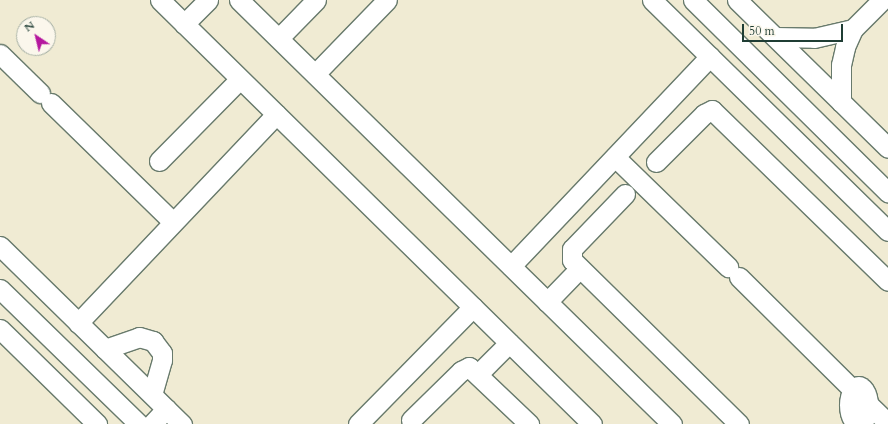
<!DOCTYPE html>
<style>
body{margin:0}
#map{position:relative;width:888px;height:424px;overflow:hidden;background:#f0ebd3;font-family:Cardo,serif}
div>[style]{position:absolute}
.roads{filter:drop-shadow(1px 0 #687a6c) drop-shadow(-1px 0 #687a6c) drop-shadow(0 1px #687a6c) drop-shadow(0 -1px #687a6c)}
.minor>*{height:19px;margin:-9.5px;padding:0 9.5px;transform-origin:9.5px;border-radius:9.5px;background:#fff}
.minor>.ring{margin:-9.5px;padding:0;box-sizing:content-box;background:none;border:19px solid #fff;border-radius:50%}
span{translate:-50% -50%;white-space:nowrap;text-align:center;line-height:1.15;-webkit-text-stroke:3.5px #fbf7ec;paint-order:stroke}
.north{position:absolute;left:16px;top:16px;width:40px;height:40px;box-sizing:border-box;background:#fbf7ec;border:1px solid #a3ada2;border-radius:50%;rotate:325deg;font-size:11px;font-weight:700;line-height:16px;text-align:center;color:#1f3d34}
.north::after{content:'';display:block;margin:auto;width:14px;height:18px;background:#b5179e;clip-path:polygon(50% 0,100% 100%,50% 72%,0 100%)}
.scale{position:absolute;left:742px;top:24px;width:101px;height:18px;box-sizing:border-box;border:2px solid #1f3d34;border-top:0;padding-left:5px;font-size:12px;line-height:14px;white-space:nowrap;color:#1f3d34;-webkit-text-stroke:3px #fbf7ec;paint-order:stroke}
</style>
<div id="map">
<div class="roads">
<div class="minor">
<i style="left:160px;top:0;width:605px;rotate:44.46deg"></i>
<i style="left:239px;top:0;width:606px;rotate:44.4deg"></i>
<i style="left:652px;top:0;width:330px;rotate:44.4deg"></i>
<i style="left:693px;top:0;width:274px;rotate:44.6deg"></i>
<i style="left:737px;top:0;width:211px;rotate:44.4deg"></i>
<i style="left:184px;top:24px;width:34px;rotate:-45deg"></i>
<i style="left:775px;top:37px;width:39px;rotate:1deg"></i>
<i style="left:814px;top:38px;width:40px;rotate:-13deg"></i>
<i style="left:279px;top:38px;width:53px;rotate:-45.8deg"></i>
<i style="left:0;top:54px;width:56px;rotate:44.3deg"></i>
<i style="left:315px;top:74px;width:103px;rotate:-45.8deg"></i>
<i style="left:841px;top:102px;width:37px;rotate:-90deg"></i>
<i style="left:841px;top:65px;width:18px;rotate:-77deg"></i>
<i style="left:845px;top:47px;width:20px;rotate:-66deg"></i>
<i style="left:853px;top:29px;width:41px;rotate:-45deg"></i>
<i style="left:51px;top:103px;width:170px;rotate:44.3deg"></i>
<i style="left:615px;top:157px;width:158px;rotate:44.2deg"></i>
<i style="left:159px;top:161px;width:115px;rotate:-45.4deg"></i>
<i style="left:656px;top:162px;width:68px;rotate:-45deg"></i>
<i style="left:704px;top:114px;width:9px;rotate:-27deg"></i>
<i style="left:712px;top:110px;width:245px;rotate:44.2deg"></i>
<i style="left:625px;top:194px;width:76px;rotate:133.9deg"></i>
<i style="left:572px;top:249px;width:11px;rotate:90deg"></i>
<i style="left:572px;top:260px;width:234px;rotate:44.5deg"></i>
<i style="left:0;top:246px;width:255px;rotate:44.4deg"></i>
<i style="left:511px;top:266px;width:289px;rotate:-46.5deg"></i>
<i style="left:739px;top:277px;width:158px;rotate:44.7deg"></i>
<i style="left:0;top:289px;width:194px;rotate:44.2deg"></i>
<i style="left:547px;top:302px;width:47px;rotate:-45.9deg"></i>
<i style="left:78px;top:323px;width:288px;rotate:-46.5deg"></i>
<i style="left:0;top:329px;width:136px;rotate:44.4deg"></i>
<i style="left:105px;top:349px;width:36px;rotate:-19deg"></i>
<i style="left:139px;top:337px;width:15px;rotate:16deg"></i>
<i style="left:153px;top:341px;width:15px;rotate:53deg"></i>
<i style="left:162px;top:353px;width:7px;rotate:90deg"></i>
<i style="left:162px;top:360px;width:35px;rotate:106deg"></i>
<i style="left:478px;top:374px;width:44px;rotate:-45deg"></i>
<i class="ring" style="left:849px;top:386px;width:-5px;height:-5px"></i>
<i style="left:862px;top:398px;width:36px;rotate:44deg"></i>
<i style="left:411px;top:420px;width:70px;rotate:-44.4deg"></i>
<i style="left:461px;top:371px;width:9px;rotate:-27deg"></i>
<i style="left:469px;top:367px;width:83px;rotate:43.5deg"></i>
<i style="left:152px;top:424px;width:21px;rotate:-47deg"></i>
<i style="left:358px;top:424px;width:164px;rotate:-45.5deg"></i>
</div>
</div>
<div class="north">N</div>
<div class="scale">50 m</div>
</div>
